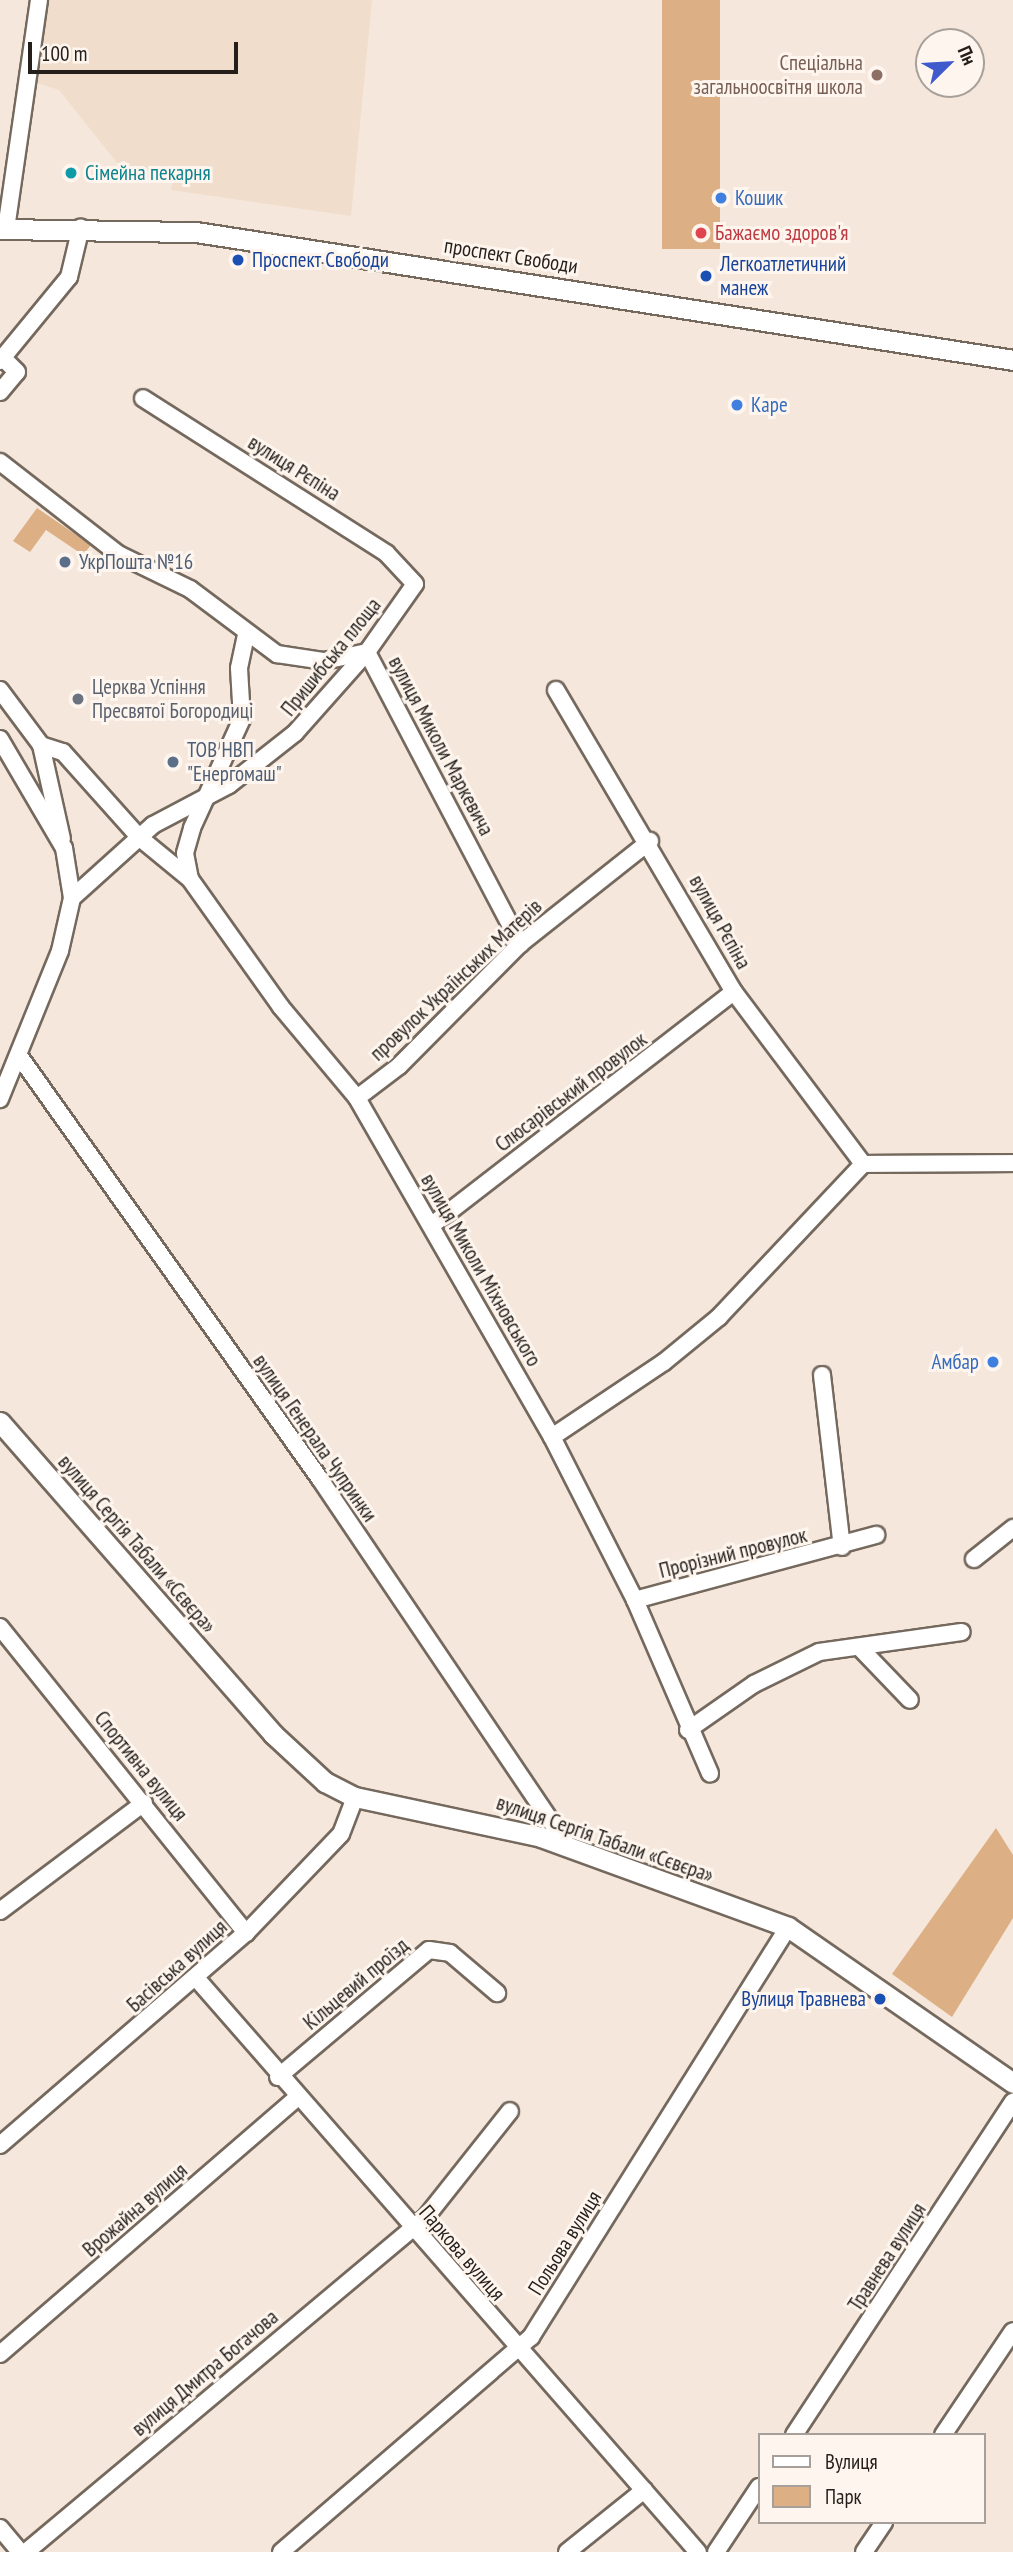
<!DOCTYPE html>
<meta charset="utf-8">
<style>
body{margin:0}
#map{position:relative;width:1013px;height:2552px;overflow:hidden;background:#f5e7db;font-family:"PT Sans Narrow",sans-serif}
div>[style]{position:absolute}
.built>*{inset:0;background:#f1ddcb}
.green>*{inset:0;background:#dcaf85;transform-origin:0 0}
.roads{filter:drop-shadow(2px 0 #75695e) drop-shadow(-2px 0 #75695e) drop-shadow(0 2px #75695e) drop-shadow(0 -2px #75695e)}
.minor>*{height:16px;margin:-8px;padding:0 8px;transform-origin:8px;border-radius:8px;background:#fff}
.major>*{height:19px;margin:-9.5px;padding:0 9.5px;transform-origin:9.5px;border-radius:9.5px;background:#fff}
.dots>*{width:19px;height:19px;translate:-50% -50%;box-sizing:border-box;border:4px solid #fef6ee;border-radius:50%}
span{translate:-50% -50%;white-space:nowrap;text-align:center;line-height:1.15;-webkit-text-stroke:6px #fef6ee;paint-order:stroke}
.education-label{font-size:21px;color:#785e54}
.right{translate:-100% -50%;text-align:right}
.culture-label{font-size:21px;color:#0d838f}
.left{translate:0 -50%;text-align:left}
.shop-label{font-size:21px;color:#366cbe}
.health-label{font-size:21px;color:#be3a42}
.street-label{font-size:21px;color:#241f1b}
.transit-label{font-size:21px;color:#164399}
.service-label{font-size:21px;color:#4e5e75}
.worship-label{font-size:21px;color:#5b616d}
.legend{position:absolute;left:758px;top:2433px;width:228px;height:91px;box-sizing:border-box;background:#fef6ee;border:2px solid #a7a09a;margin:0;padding:9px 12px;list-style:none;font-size:21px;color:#241f1b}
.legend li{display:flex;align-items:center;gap:14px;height:35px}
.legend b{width:35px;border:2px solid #a7a09a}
.north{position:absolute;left:915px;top:28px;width:70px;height:70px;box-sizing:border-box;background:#fef6ee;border:2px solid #a7a09a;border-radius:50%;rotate:66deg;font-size:19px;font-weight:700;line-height:28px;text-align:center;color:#241f1b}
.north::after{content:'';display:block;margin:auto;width:24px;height:32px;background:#4059cc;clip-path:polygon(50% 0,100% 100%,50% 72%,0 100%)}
.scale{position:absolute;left:28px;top:42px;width:210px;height:32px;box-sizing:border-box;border:4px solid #241f1b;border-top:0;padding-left:9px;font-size:21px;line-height:24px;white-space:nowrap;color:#241f1b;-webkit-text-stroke:5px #fef6ee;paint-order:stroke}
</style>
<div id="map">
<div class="built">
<i style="clip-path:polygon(48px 0,372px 0,351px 216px,171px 190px,173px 176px,122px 169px,59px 90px,34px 82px)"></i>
</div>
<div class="green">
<i style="left:662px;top:0;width:58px;height:249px"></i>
<i style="clip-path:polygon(37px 508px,91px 545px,83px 555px,46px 530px,30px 552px,13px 541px)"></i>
<i style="clip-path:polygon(996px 1828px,1013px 1855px,1013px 1918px,952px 2017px,892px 1974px)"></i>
</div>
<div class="roads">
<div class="minor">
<i style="left:6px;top:229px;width:231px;rotate:-81.8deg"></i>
<i style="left:0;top:361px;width:109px;rotate:-50.6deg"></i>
<i style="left:69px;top:277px;width:51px;rotate:-76.5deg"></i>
<i style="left:0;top:392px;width:26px;rotate:-50deg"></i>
<i style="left:17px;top:372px;width:20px;rotate:-135deg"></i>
<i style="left:0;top:462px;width:150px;rotate:37.9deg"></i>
<i style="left:118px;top:554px;width:80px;rotate:25.9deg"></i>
<i style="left:190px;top:589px;width:109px;rotate:36.8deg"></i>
<i style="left:277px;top:654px;width:48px;rotate:8.5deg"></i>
<i style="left:324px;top:661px;width:44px;rotate:-11.8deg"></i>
<i style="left:367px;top:652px;width:330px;rotate:62.3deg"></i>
<i style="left:0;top:690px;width:69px;rotate:53.3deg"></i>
<i style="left:41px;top:745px;width:96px;rotate:77.4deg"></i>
<i style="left:556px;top:690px;width:351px;rotate:59.5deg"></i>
<i style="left:734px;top:992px;width:215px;rotate:53.1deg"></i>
<i style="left:0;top:739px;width:126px;rotate:59.6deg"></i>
<i style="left:64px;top:848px;width:51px;rotate:80.9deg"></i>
<i style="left:72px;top:898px;width:54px;rotate:102.8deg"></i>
<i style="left:60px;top:951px;width:160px;rotate:112.1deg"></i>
<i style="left:41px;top:745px;width:23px;rotate:18deg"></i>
<i style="left:63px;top:752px;width:115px;rotate:48.2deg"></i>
<i style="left:140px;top:838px;width:65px;rotate:39.4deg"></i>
<i style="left:190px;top:879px;width:157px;rotate:54.6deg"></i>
<i style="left:281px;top:1007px;width:119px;rotate:50.1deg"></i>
<i style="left:357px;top:1098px;width:391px;rotate:60.1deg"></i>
<i style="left:552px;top:1437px;width:183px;rotate:63deg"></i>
<i style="left:635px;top:1600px;width:189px;rotate:66.6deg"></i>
<i style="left:190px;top:879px;width:26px;rotate:-101deg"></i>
<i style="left:185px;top:853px;width:26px;rotate:-74deg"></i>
<i style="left:192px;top:828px;width:120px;rotate:-65.4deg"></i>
<i style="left:242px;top:719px;width:51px;rotate:-93.4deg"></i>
<i style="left:239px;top:668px;width:33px;rotate:-78deg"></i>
<i style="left:72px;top:898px;width:109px;rotate:-42deg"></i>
<i style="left:153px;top:825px;width:86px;rotate:-27.8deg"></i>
<i style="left:229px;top:785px;width:84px;rotate:-38.2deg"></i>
<i style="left:295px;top:733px;width:108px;rotate:-48.4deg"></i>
<i style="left:367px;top:652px;width:83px;rotate:-54.8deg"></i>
<i style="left:415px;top:584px;width:42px;rotate:-133.1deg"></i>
<i style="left:386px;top:553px;width:288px;rotate:-147.5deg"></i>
<i style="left:20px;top:1057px;width:518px;rotate:54.59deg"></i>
<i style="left:320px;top:1479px;width:445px;rotate:56deg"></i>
<i style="left:357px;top:1098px;width:53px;rotate:-37.3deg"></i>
<i style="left:399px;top:1066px;width:172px;rotate:-45.2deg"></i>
<i style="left:520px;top:944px;width:166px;rotate:-38.4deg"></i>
<i style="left:863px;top:1164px;width:150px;rotate:-0.4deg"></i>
<i style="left:432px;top:1225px;width:381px;rotate:-37.7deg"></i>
<i style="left:822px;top:1375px;width:173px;rotate:83.4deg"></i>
<i style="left:552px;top:1437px;width:135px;rotate:-33.8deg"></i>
<i style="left:664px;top:1362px;width:71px;rotate:-39.3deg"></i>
<i style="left:719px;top:1317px;width:210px;rotate:-46.7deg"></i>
<i style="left:974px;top:1559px;width:50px;rotate:-38.5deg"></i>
<i style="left:635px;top:1600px;width:250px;rotate:-15.1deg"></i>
<i style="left:0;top:1627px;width:393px;rotate:51.2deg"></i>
<i style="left:862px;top:1650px;width:69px;rotate:46.2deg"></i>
<i style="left:688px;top:1730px;width:80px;rotate:-34.9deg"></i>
<i style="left:754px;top:1684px;width:72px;rotate:-26.2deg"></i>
<i style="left:819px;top:1652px;width:144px;rotate:-8deg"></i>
<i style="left:0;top:1911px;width:180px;rotate:-36.9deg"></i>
<i style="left:197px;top:1979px;width:761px;rotate:48.84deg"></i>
<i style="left:278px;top:2077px;width:197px;rotate:-40.1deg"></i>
<i style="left:429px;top:1950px;width:21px;rotate:8deg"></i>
<i style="left:450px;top:1953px;width:62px;rotate:40.4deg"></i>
<i style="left:0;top:2145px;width:325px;rotate:-40.8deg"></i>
<i style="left:246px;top:1933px;width:137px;rotate:-46.2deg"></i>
<i style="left:341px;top:1834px;width:40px;rotate:-69deg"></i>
<i style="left:0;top:2354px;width:392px;rotate:-40.8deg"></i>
<i style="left:794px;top:2435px;width:399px;rotate:-56.7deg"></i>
<i style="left:943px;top:2435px;width:125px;rotate:-56.1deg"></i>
<i style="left:0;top:2528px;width:31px;rotate:50deg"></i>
<i style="left:26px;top:2552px;width:522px;rotate:-39.95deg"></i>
<i style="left:426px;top:2217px;width:135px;rotate:-51.6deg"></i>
<i style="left:281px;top:2552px;width:330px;rotate:-40.7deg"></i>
<i style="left:531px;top:2337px;width:484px;rotate:-57.9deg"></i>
<i style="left:567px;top:2552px;width:99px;rotate:-38.8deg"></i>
<i style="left:716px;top:2552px;width:78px;rotate:-56.5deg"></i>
<i style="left:864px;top:2552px;width:36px;rotate:-56deg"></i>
</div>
<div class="major">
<i style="left:0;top:229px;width:196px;rotate:0.9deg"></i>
<i style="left:196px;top:232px;width:827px;rotate:8.9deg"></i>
<i style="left:0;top:1422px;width:415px;rotate:48.8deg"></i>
<i style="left:273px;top:1734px;width:71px;rotate:42.7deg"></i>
<i style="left:325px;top:1782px;width:34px;rotate:27deg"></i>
<i style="left:355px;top:1797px;width:190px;rotate:12.1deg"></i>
<i style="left:541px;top:1837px;width:263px;rotate:20deg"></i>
<i style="left:788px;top:1927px;width:274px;rotate:34.7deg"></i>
</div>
</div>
<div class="dots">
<i style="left:877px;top:75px;background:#8d6e63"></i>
<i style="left:71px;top:173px;background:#0f9aa8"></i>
<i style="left:721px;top:198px;background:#3f7fe0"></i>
<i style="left:701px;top:233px;background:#e0444e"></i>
<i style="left:238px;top:260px;background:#1a4fb4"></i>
<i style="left:706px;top:276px;background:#1a4fb4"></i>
<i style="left:737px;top:405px;background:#3f7fe0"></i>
<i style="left:65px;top:562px;background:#5c6f8a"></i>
<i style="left:78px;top:699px;background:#6b7280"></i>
<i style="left:173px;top:762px;background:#5c6f8a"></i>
<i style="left:993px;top:1362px;background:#3f7fe0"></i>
<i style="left:880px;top:1999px;background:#1a4fb4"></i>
</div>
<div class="education-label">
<span class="right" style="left:863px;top:75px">Спеціальна<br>загальноосвітня школа</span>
</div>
<div class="culture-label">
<span class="left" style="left:85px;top:173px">Сімейна пекарня</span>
</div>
<div class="shop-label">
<span class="left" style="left:735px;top:198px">Кошик</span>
<span class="left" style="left:751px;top:405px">Каре</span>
<span class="right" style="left:979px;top:1362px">Амбар</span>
</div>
<div class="health-label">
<span class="left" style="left:715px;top:233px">Бажаємо здоров'я</span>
</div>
<div class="street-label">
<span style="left:511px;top:256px;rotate:9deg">проспект Свободи</span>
<span style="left:294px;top:468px;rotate:32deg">вулиця Рєпіна</span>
<span style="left:331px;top:657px;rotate:-51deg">Пришибська площа</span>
<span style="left:441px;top:746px;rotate:62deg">вулиця Миколи Маркевича</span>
<span style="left:720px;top:922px;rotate:61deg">вулиця Рєпіна</span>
<span style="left:456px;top:980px;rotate:-43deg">провулок Українських Матерів</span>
<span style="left:571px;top:1092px;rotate:-37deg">Слюсарівський провулок</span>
<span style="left:481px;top:1270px;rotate:60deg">вулиця Миколи Міхновського</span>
<span style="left:315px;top:1438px;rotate:55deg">вулиця Генерала Чупринки</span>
<span style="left:137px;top:1544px;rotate:49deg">вулиця Сергія Табали «Сєвєра»</span>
<span style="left:733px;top:1553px;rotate:-14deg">Прорізний провулок</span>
<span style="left:141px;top:1766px;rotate:51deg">Спортивна вулиця</span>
<span style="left:605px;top:1839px;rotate:19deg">вулиця Сергія Табали «Сєвєра»</span>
<span style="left:177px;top:1966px;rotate:-42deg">Басівська вулиця</span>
<span style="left:356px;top:1984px;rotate:-40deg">Кільцевий проїзд</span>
<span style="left:135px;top:2210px;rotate:-41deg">Врожайна вулиця</span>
<span style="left:565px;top:2243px;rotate:-58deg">Польова вулиця</span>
<span style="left:462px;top:2253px;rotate:49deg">Паркова вулиця</span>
<span style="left:887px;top:2257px;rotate:-57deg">Травнева вулиця</span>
<span style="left:205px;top:2373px;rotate:-40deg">вулиця Дмитра Богачова</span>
</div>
<div class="transit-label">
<span class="left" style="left:252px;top:260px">Проспект Свободи</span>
<span class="left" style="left:720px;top:276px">Легкоатлетичний<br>манеж</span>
<span class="right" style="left:866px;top:1999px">Вулиця Травнева</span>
</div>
<div class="service-label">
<span class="left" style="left:79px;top:562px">УкрПошта №16</span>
<span class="left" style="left:187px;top:762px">ТОВ НВП<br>"Енергомаш"</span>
</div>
<div class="worship-label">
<span class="left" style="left:92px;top:699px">Церква Успіння<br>Пресвятої Богородиці</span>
</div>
<ul class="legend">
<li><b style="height:9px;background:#fff"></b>Вулиця</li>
<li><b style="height:19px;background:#dcaf85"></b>Парк</li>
</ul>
<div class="north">Пн</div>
<div class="scale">100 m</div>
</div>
